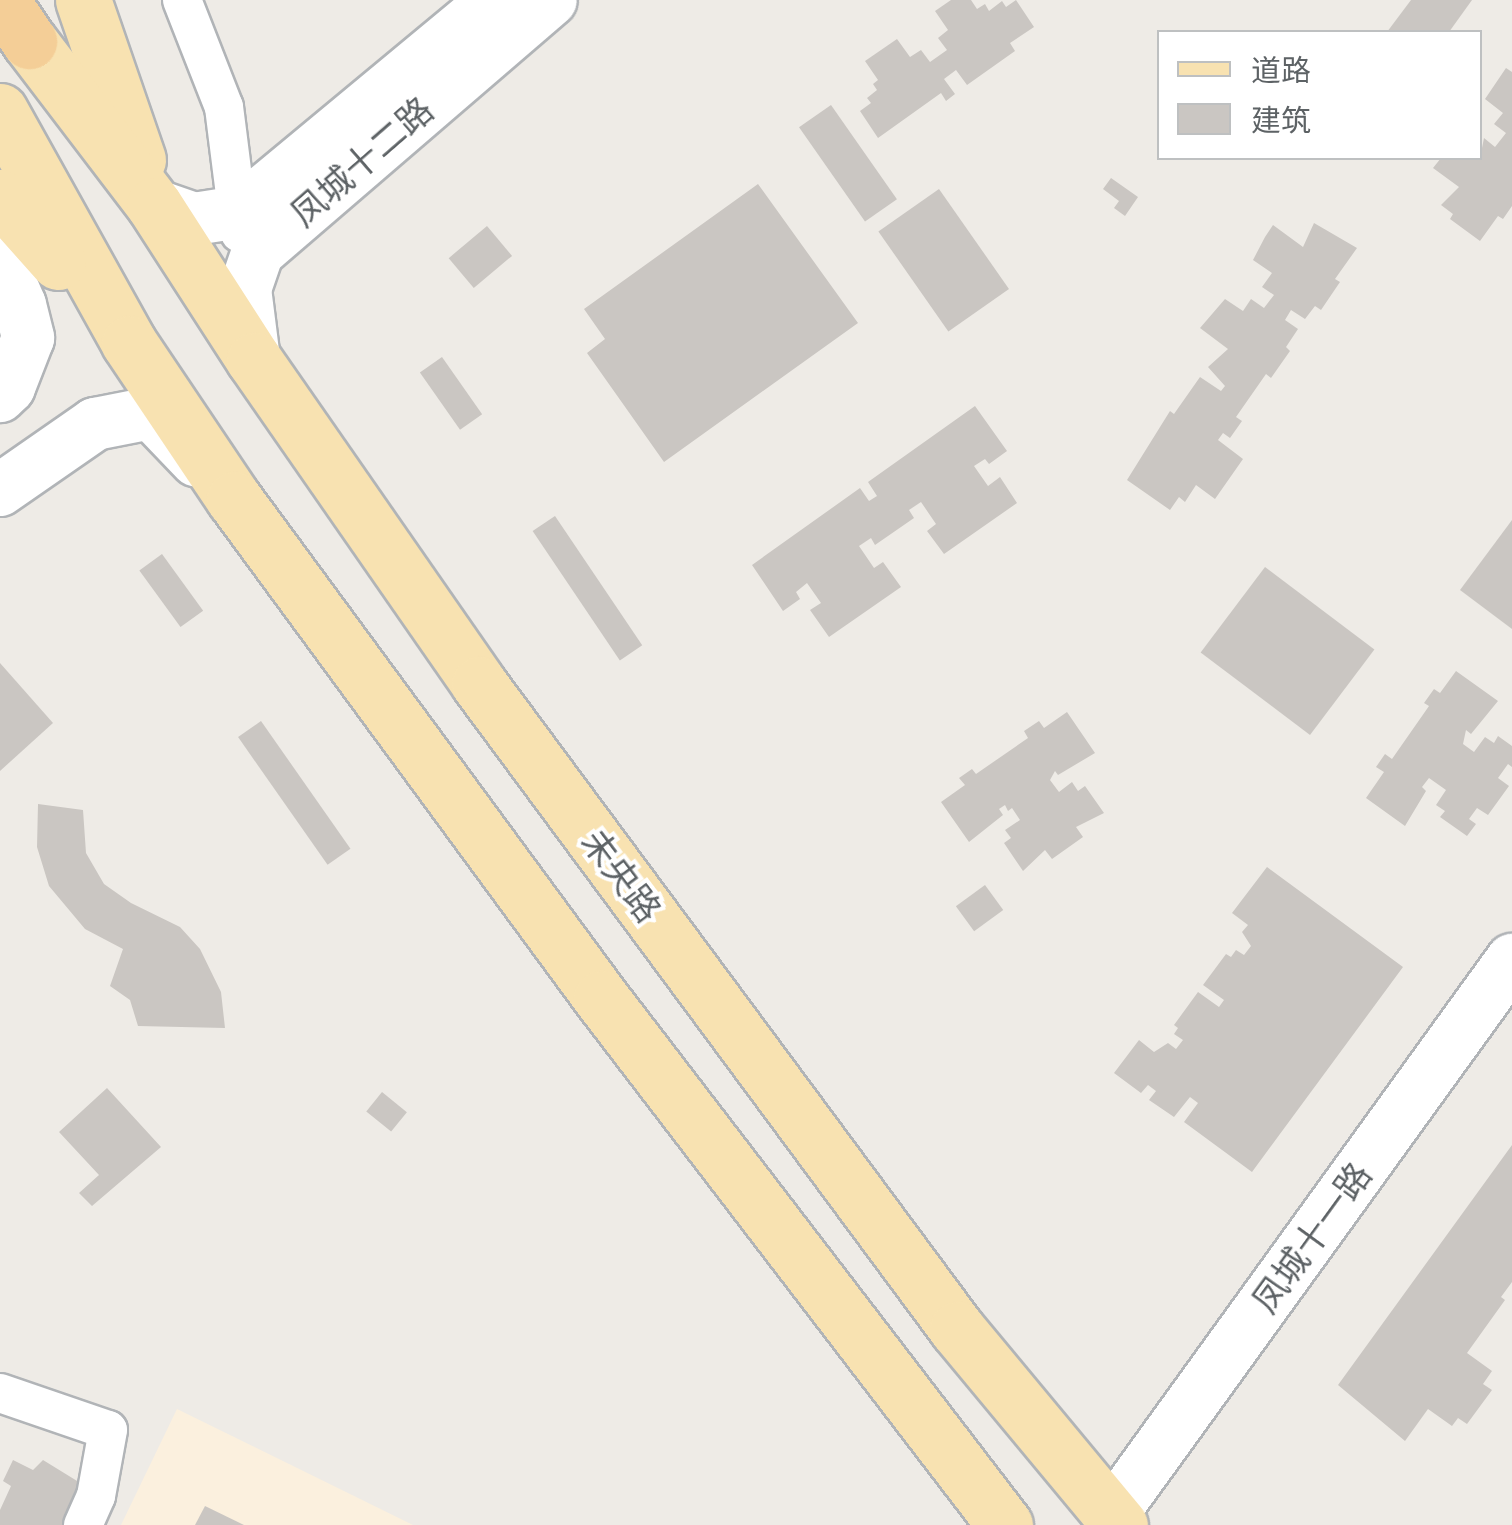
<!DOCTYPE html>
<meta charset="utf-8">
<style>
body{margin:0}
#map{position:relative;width:1512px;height:1525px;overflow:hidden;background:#eeebe6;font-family:Jost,"Noto Sans SC",sans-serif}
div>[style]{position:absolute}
.commercial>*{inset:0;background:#fbf0de}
.building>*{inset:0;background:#cac6c2;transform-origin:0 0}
.roads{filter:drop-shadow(2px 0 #b1b4b7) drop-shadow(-2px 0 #b1b4b7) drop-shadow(0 2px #b1b4b7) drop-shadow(0 -2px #b1b4b7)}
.street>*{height:38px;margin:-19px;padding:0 19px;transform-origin:19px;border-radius:19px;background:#fff}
.secondary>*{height:52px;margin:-26px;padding:0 26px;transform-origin:26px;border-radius:26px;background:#fff}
.primary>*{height:55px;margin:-27.5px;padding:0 27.5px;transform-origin:27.5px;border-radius:27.5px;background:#f8e2b1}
.highway>*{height:55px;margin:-27.5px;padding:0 27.5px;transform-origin:27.5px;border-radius:27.5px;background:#f4ce97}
span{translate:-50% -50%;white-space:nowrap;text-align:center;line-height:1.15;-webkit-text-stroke:8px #fff;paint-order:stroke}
.street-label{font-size:35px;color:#5d6265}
.legend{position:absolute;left:1157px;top:30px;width:325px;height:130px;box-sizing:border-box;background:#fff;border:2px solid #bec0c1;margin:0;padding:12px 18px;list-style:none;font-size:30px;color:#5d6265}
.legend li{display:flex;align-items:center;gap:20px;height:50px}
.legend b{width:50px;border:2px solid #bec0c1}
</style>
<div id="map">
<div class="commercial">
<i style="clip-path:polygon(177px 1409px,413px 1525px,121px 1525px)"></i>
</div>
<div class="building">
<i style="clip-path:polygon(951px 0,971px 0,977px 9px,985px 4px,989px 11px,1002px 1px,1006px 7px,1016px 0,1034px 27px,1010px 43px,1015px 51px,967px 85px,956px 70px,944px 79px,955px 94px,946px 101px,941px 93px,878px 138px,860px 111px,871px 103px,867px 98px,877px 90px,873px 84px,878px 80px,865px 61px,897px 39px,910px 57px,921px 50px,930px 62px,947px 50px,938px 38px,948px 30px,935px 11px)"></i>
<i style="clip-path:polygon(1411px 0,1472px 0,1449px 32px,1387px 32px)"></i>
<i style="clip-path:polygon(1506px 68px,1512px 72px,1512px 206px,1503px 219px,1498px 216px,1480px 241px,1450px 219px,1453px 214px,1441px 205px,1459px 187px,1433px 168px,1441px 158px,1480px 158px,1484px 138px,1495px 147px,1506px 133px,1494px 124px,1503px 113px,1485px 99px)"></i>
<i style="left:831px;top:105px;width:115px;height:39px;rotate:55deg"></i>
<i style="clip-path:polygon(1111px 178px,1138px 197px,1125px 216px,1114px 208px,1119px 201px,1103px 189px)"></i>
<i style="clip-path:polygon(758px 184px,858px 323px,664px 462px,587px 353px,605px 339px,584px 309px)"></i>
<i style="left:939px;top:189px;width:122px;height:74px;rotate:55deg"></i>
<i style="clip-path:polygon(1314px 223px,1357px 248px,1335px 279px,1340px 282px,1321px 310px,1315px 306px,1305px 319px,1291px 310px,1285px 320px,1298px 329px,1286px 347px,1290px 351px,1271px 378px,1266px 374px,1236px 417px,1242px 421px,1230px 438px,1223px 433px,1218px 440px,1243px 459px,1215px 499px,1196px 485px,1185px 502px,1179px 497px,1170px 510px,1127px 480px,1170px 411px,1174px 414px,1200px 377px,1221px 391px,1225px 386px,1208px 367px,1228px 349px,1200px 328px,1225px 299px,1243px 311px,1251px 299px,1264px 308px,1274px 295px,1262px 287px,1272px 273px,1253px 260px,1265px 237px,1273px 225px,1303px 247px)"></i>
<i style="left:487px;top:226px;width:39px;height:50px;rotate:50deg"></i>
<i style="left:442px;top:357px;width:70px;height:27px;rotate:55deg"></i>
<i style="clip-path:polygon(975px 406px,1007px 451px,989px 464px,985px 459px,974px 466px,988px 486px,1000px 477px,1017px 503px,944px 554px,927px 531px,936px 524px,921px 502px,909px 510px,914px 518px,875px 545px,871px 538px,859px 546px,874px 568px,883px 562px,901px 587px,829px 637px,810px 610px,821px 603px,807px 583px,796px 592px,800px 599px,783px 611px,752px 565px,860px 488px,869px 501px,877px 496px,868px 482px)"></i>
<i style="left:555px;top:516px;width:156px;height:27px;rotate:56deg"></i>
<i style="clip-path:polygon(1512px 520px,1512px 629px,1460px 590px)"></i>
<i style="left:162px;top:554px;width:70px;height:28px;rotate:54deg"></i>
<i style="left:1265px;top:567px;width:137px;height:107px;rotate:37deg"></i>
<i style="clip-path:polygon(0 663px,53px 723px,0 771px)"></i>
<i style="clip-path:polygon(1456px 671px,1498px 701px,1471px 734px,1466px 730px,1463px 744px,1474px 752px,1485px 737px,1494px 743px,1498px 736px,1512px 746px,1512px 767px,1508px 764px,1498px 778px,1509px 786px,1488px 815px,1477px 808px,1469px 819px,1476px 824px,1467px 836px,1440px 817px,1445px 811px,1436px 805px,1446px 790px,1429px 778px,1422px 787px,1426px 791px,1405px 826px,1366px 798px,1384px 772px,1376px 767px,1385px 754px,1392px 759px,1429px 706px,1424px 703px,1434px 689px,1440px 693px)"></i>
<i style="clip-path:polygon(1067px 712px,1095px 753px,1058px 775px,1055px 771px,1050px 780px,1059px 792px,1072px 782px,1078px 791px,1085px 786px,1104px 813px,1076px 827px,1083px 837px,1052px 859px,1045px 850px,1023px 871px,1004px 843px,1011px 838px,1005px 830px,1020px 820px,1012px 808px,1008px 811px,1005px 805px,999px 809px,1003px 815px,969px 842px,941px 802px,965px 785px,959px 778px,972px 769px,976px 774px,1028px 738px,1024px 731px,1039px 721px,1044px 728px)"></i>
<i style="left:261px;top:721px;width:156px;height:28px;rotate:55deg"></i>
<i style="clip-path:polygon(38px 804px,83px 810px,86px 853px,104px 884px,131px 903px,180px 927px,200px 949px,221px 992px,225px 1028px,138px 1026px,130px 1000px,110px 986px,123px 949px,85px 929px,49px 886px,37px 847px)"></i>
<i style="clip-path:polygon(1267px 867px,1403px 967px,1252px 1172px,1184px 1122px,1198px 1103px,1190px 1097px,1174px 1117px,1149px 1100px,1156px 1091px,1148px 1085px,1141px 1093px,1114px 1073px,1139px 1040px,1154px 1052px,1168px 1043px,1176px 1049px,1183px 1040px,1174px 1034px,1178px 1028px,1174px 1025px,1198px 992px,1219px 1007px,1224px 1000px,1203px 985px,1226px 954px,1231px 957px,1236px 950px,1244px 955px,1251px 946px,1242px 932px,1248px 925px,1232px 913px)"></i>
<i style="left:985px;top:885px;width:31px;height:36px;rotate:54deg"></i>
<i style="clip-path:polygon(107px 1088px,161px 1147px,92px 1206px,79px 1193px,99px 1175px,59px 1132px)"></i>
<i style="left:382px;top:1092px;width:32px;height:25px;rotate:39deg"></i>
<i style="clip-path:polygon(1512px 1145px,1512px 1282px,1501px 1297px,1505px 1300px,1467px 1353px,1492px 1371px,1483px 1384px,1492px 1390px,1467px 1424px,1458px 1418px,1452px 1426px,1428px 1409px,1405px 1441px,1338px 1385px)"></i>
<i style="clip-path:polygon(13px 1460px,33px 1470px,43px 1460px,82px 1484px,71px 1525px,0 1525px,0 1510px,11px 1486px,3px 1481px)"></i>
<i style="clip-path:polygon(205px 1506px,244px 1525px,195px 1525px)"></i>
</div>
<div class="roads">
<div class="street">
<i style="left:182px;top:0;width:115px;rotate:68.6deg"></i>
<i style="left:224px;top:107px;width:127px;rotate:82.8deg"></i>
<i style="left:0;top:1393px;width:114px;rotate:18.9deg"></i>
<i style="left:108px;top:1430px;width:67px;rotate:100.3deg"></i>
<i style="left:96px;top:1496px;width:32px;rotate:114deg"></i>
</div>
<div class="secondary">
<i style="left:154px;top:205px;width:42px;rotate:19.3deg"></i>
<i style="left:194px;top:219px;width:46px;rotate:-8.8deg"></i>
<i style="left:239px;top:212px;width:332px;rotate:-39.7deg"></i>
<i style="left:0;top:259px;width:50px;rotate:66.5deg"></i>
<i style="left:20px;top:305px;width:34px;rotate:76deg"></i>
<i style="left:28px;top:338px;width:53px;rotate:111.2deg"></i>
<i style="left:9px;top:387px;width:13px;rotate:135deg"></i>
<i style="left:254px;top:360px;width:72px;rotate:-97.2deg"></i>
<i style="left:245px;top:289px;width:39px;rotate:-71deg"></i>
<i style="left:258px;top:252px;width:386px;rotate:-40.7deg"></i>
<i style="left:0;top:490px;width:116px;rotate:-34.8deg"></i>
<i style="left:95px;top:424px;width:57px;rotate:-11.1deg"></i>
<i style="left:151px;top:413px;width:66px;rotate:46.2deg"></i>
<i style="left:1111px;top:1515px;width:685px;rotate:-54.15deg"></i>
</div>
<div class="primary">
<i style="left:83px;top:0;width:169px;rotate:71deg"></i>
<i style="left:29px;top:41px;width:206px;rotate:52.7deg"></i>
<i style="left:154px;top:205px;width:184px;rotate:57.2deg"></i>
<i style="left:254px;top:360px;width:394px;rotate:55.2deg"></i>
<i style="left:479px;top:684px;width:803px;rotate:53.46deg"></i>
<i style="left:957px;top:1329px;width:255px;rotate:50.3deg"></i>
<i style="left:0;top:111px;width:265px;rotate:60.9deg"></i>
<i style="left:129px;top:343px;width:188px;rotate:56.1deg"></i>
<i style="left:234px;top:499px;width:619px;rotate:53.67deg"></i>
<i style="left:601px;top:998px;width:664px;rotate:52.53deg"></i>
<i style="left:0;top:197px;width:87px;rotate:48.3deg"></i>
</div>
<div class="highway">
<i style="left:1px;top:0;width:50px;rotate:55.7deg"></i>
</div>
</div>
<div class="street-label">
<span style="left:362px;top:162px;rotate:-41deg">凤城十二路</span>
<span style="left:621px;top:876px;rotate:53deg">未央路</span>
<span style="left:1312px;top:1238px;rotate:-54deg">凤城十一路</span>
</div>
<ul class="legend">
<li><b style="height:12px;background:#f8e2b1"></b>道路</li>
<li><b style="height:28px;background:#cac6c2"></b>建筑</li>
</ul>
</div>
